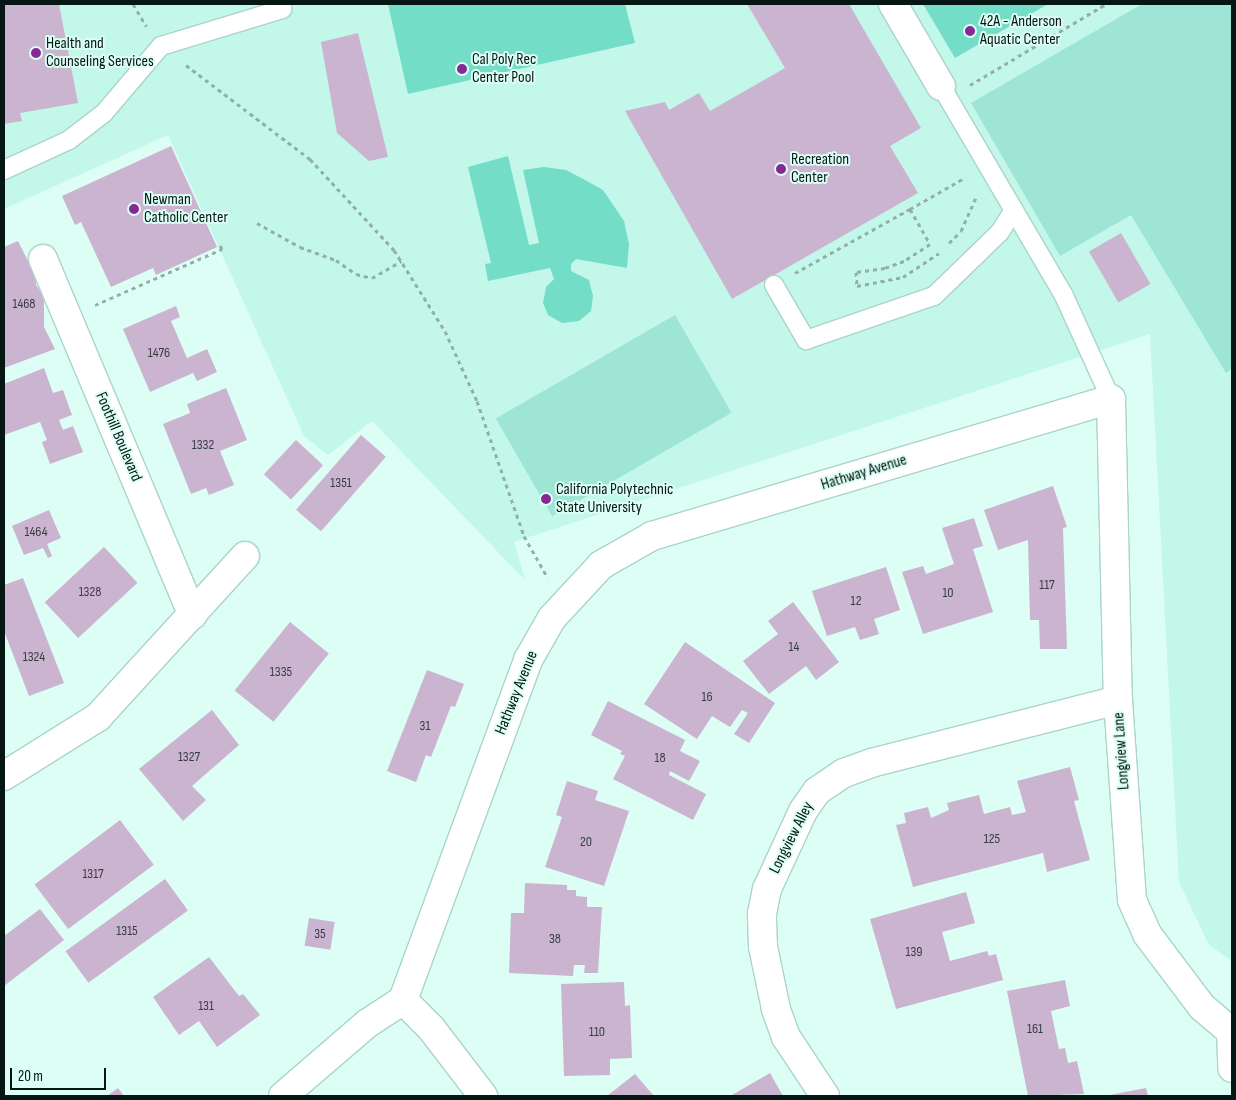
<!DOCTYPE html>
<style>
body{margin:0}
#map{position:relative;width:1236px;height:1100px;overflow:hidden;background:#dcfef5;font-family:"Sofia Sans Condensed",sans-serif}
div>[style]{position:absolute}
.built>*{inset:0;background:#c2f7ea}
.green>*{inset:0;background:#9ee5d5;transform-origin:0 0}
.water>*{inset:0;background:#73ddc7}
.building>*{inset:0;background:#cbb4d0;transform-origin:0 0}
.path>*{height:3px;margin-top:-1.5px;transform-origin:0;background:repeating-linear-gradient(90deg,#93afa8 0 4px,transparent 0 8px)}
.roads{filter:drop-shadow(1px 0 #aad4ca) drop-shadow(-1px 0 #aad4ca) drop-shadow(0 1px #aad4ca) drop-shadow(0 -1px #aad4ca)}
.lane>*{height:18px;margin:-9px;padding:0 9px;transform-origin:9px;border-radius:9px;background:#fff}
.street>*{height:28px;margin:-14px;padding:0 14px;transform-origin:14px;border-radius:14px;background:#fff}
.dots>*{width:14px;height:14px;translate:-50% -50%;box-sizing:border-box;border:2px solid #dcfef5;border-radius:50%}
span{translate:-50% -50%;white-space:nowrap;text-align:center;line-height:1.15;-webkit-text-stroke:4px #dcfef5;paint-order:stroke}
.number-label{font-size:14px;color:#373e42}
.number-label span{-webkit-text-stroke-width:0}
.poi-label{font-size:16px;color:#061613}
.left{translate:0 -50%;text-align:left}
.street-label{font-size:16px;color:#061613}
.frame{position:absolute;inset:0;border:5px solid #061613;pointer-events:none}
.scale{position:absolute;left:10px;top:1068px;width:96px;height:22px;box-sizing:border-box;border:2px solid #061613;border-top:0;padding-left:6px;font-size:15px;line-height:18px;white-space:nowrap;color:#061613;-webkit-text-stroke:4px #dcfef5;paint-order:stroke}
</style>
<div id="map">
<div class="built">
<i style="clip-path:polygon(4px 4px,1232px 4px,1232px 961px,1209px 945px,1179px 882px,1150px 334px,514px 542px,525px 580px,372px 421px,328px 455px,304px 436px,168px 135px,4px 209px)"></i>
</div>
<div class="green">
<i style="clip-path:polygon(1142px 4px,1232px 4px,1232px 369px,1226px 373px,1131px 215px,1060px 256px,971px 103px)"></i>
<i style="left:675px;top:315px;width:113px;height:207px;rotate:60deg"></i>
</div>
<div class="water">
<i style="clip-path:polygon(388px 4px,625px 4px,635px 43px,408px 94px)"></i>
<i style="clip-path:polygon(923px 4px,1048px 4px,955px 58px)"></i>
<i style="clip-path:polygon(508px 156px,529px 245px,539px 243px,523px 170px,544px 167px,566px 170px,585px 180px,603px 190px,624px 221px,629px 244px,627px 268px,576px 259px,571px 264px,571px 271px,589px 280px,593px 296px,591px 311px,579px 321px,562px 323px,548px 315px,543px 303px,546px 287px,554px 279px,550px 268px,488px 281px,485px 264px,491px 263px,468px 167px)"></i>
</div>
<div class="building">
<i style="clip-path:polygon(4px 4px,59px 4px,78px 103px,20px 113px,22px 121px,4px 124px)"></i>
<i style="clip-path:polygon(747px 4px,849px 4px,921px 128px,890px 146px,918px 193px,732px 299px,625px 111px,665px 102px,669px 110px,699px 93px,710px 111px,785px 68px)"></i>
<i style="clip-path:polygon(358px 33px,388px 157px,369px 161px,337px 133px,321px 42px)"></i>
<i style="clip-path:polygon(171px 146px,217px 247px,156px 275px,153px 268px,111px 287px,81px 222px,75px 225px,62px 196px)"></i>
<i style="left:1121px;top:233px;width:59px;height:37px;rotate:60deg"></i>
<i style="clip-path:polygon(18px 241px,29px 263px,36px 270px,36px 285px,44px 296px,44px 327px,55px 349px,4px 368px,4px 247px)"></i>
<i style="clip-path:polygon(176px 306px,180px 317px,171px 321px,187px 358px,207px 349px,217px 372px,197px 381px,193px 373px,150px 392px,123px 329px)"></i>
<i style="clip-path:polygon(44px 368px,53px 393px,63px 390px,72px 415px,59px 420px,63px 430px,73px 426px,83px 452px,50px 464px,42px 442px,47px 440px,40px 422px,4px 435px,4px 384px)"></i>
<i style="clip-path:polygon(226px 388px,247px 440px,220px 451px,234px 485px,209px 495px,206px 488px,191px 494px,163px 424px,190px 413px,187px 404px)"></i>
<i style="left:361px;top:435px;width:33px;height:99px;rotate:41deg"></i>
<i style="left:296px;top:440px;width:37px;height:47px;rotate:43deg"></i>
<i style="clip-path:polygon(1053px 486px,1067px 527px,1063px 528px,1067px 649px,1040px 649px,1039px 620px,1030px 620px,1028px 540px,998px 550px,984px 510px)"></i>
<i style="clip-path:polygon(49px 510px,61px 538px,47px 544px,52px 556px,48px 558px,43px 548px,24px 555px,12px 526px)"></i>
<i style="clip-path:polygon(974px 518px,983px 546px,973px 549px,993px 612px,923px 634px,902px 572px,923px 566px,926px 574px,954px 564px,942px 528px)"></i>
<i style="left:104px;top:547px;width:49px;height:81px;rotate:47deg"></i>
<i style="clip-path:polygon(886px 567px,900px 610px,874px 619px,879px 634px,860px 640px,855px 627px,827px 636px,812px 591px)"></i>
<i style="clip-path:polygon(23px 578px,64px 683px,29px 696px,4px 631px,4px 585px)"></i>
<i style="clip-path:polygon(793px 602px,839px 662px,816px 680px,806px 666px,769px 694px,743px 661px,778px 634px,768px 621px)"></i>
<i style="left:290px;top:622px;width:50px;height:88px;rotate:39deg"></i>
<i style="clip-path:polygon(685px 642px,775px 703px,749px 743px,734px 734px,748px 713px,742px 710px,730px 727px,712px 716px,697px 739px,644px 704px)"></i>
<i style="clip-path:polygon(427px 670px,464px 684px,455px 707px,451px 706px,431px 757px,426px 755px,416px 782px,387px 771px)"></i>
<i style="clip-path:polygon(608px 701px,685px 740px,680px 751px,700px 761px,689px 781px,670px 771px,669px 775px,706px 794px,693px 820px,613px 779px,625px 756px,620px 754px,622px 751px,591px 735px)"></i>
<i style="clip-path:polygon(212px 710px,239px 745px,192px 786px,206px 800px,183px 821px,139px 769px)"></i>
<i style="clip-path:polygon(1070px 767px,1079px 800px,1074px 801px,1090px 860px,1047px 872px,1043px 853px,913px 887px,896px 825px,906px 823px,904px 813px,928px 807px,931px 818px,949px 810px,947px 803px,979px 795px,984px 814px,1010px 807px,1012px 815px,1026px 812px,1017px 781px)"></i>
<i style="clip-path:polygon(567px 781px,598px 791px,595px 800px,629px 811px,604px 886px,545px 867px,562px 817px,556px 815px)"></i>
<i style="left:120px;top:820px;width:56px;height:107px;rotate:53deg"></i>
<i style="left:165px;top:879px;width:39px;height:123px;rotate:54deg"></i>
<i style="clip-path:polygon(525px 883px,567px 885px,567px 890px,576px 890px,576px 896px,587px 897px,587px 907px,602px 907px,598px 973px,584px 973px,585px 965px,574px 965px,573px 976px,509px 973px,511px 913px,524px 913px)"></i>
<i style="clip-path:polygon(966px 892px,975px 923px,942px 932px,950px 961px,987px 951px,989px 956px,996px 954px,1003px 980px,896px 1009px,870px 919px)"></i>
<i style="clip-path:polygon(40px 909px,64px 940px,4px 986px,4px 936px)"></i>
<i style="left:309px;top:918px;width:26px;height:28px;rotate:9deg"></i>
<i style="clip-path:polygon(209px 957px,239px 996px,243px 994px,260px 1015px,217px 1047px,199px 1021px,179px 1035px,153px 997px)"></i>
<i style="clip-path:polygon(1065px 980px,1070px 1006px,1051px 1011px,1059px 1049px,1065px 1048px,1068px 1063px,1077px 1061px,1084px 1094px,1028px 1096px,1007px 991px)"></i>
<i style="clip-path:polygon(624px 982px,625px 1006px,630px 1005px,632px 1058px,610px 1059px,610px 1075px,564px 1076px,561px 984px)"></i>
<i style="clip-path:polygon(770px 1073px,783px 1096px,732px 1096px,732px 1095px)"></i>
<i style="clip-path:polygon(635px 1074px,654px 1096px,607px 1096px)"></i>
<i style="clip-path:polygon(118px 1088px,124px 1096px,107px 1096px)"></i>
<i style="clip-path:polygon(1146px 1088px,1148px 1096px,1110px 1096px,1110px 1095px)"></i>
</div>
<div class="path">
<i style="left:133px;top:4px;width:26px;rotate:59deg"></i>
<i style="left:186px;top:65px;width:156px;rotate:37.2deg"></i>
<i style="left:310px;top:159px;width:124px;rotate:47.3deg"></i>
<i style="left:394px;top:250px;width:96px;rotate:57.8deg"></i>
<i style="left:445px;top:331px;width:77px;rotate:65.4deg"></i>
<i style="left:477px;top:401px;width:143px;rotate:70.8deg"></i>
<i style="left:524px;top:536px;width:48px;rotate:60.3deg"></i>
<i style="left:970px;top:85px;width:158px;rotate:-30.8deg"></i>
<i style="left:910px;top:209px;width:64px;rotate:-29.7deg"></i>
<i style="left:257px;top:223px;width:49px;rotate:29.2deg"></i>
<i style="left:300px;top:247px;width:38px;rotate:20deg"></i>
<i style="left:336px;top:260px;width:24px;rotate:35deg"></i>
<i style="left:356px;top:274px;width:16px;rotate:14deg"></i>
<i style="left:372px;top:278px;width:34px;rotate:-30deg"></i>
<i style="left:949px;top:243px;width:17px;rotate:-45deg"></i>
<i style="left:961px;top:231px;width:36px;rotate:-66deg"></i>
<i style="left:795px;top:273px;width:132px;rotate:-29.1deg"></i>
<i style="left:910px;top:209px;width:40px;rotate:60.3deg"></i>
<i style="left:930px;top:244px;width:31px;rotate:147deg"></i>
<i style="left:904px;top:261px;width:20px;rotate:160deg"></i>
<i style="left:885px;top:268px;width:29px;rotate:172deg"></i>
<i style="left:856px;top:272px;width:14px;rotate:86deg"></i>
<i style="left:857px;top:286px;width:47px;rotate:-11.1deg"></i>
<i style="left:903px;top:277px;width:43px;rotate:-33.7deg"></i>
<i style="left:95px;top:305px;width:139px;rotate:-23.8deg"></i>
<i style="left:222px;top:249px;width:4px;rotate:-117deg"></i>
</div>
<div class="roads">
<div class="lane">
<i style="left:941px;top:86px;width:243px;rotate:59.6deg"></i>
<i style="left:1064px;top:296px;width:113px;rotate:65.5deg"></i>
<i style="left:4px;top:170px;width:72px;rotate:-24.8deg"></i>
<i style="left:69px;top:140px;width:44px;rotate:-37.6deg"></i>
<i style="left:104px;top:113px;width:88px;rotate:-49.6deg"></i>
<i style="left:161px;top:46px;width:127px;rotate:-16.9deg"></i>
<i style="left:774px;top:285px;width:64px;rotate:59.8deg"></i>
<i style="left:806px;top:340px;width:135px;rotate:-19deg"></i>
<i style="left:934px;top:296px;width:92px;rotate:-44.1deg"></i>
<i style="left:1000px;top:232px;width:26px;rotate:-58deg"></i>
</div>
<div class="street">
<i style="left:893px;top:4px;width:95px;rotate:59.7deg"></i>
<i style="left:43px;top:259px;width:386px;rotate:67.2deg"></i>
<i style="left:4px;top:776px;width:111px;rotate:-32.1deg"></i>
<i style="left:98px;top:717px;width:218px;rotate:-47.6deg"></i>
<i style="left:403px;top:1000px;width:40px;rotate:45deg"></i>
<i style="left:431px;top:1028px;width:86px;rotate:52.6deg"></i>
<i style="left:283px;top:1096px;width:112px;rotate:-40.7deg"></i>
<i style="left:368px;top:1023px;width:42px;rotate:-33.3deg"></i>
<i style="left:403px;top:1000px;width:362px;rotate:-69.8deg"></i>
<i style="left:528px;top:660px;width:48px;rotate:-60.3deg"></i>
<i style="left:552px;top:618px;width:72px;rotate:-47.2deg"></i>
<i style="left:601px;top:565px;width:59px;rotate:-29.6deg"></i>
<i style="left:652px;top:536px;width:479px;rotate:-16.6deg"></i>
<i style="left:1111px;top:399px;width:301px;rotate:88.7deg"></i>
<i style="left:1118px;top:700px;width:200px;rotate:86deg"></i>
<i style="left:1132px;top:900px;width:37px;rotate:66deg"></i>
<i style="left:1147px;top:934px;width:91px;rotate:53deg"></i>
<i style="left:1202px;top:1007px;width:38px;rotate:40deg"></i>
<i style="left:1231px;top:1031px;width:37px;rotate:88deg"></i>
<i style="left:825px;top:1096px;width:71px;rotate:-123.5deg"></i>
<i style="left:786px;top:1037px;width:30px;rotate:-110deg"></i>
<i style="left:776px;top:1009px;width:63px;rotate:-101.8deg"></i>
<i style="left:763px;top:947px;width:33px;rotate:-92deg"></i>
<i style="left:762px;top:914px;width:25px;rotate:-79deg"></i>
<i style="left:767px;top:889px;width:86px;rotate:-65.2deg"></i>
<i style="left:803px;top:811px;width:24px;rotate:-55deg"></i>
<i style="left:817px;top:791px;width:32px;rotate:-34deg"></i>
<i style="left:844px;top:773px;width:29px;rotate:-20deg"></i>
<i style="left:871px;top:763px;width:255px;rotate:-14.3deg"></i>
</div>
</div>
<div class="dots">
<i style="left:970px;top:31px;background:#852995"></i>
<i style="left:36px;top:53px;background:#852995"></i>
<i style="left:462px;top:69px;background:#852995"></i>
<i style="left:781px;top:169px;background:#852995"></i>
<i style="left:134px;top:209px;background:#852995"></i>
<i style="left:546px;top:499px;background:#852995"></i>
</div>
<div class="number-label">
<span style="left:24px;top:304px">1468</span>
<span style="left:159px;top:353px">1476</span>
<span style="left:203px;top:445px">1332</span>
<span style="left:341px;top:483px">1351</span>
<span style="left:36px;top:532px">1464</span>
<span style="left:1047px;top:585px">117</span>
<span style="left:90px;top:592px">1328</span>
<span style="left:948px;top:593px">10</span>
<span style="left:856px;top:601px">12</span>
<span style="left:794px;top:647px">14</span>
<span style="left:34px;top:657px">1324</span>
<span style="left:281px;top:672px">1335</span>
<span style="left:707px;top:697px">16</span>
<span style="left:425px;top:726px">31</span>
<span style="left:189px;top:757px">1327</span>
<span style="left:660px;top:758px">18</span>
<span style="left:992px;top:839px">125</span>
<span style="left:586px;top:842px">20</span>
<span style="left:93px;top:874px">1317</span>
<span style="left:127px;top:931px">1315</span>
<span style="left:320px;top:934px">35</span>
<span style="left:555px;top:939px">38</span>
<span style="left:914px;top:952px">139</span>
<span style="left:206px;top:1006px">131</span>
<span style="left:1035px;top:1029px">161</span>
<span style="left:597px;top:1032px">110</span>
</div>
<div class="poi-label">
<span class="left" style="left:980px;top:31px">42A - Anderson<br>Aquatic Center</span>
<span class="left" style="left:46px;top:53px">Health and<br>Counseling Services</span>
<span class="left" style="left:472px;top:69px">Cal Poly Rec<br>Center Pool</span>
<span class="left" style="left:791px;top:169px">Recreation<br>Center</span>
<span class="left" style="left:144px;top:209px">Newman<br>Catholic Center</span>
<span class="left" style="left:556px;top:499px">California Polytechnic<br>State University</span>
</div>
<div class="street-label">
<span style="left:118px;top:437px;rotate:67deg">Foothill Boulevard</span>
<span style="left:864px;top:473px;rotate:-17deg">Hathway Avenue</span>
<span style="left:517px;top:693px;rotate:-68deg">Hathway Avenue</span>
<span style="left:1122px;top:751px;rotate:-94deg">Longview Lane</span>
<span style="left:792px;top:838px;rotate:-63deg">Longview Alley</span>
</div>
<div class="frame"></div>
<div class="scale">20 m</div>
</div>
